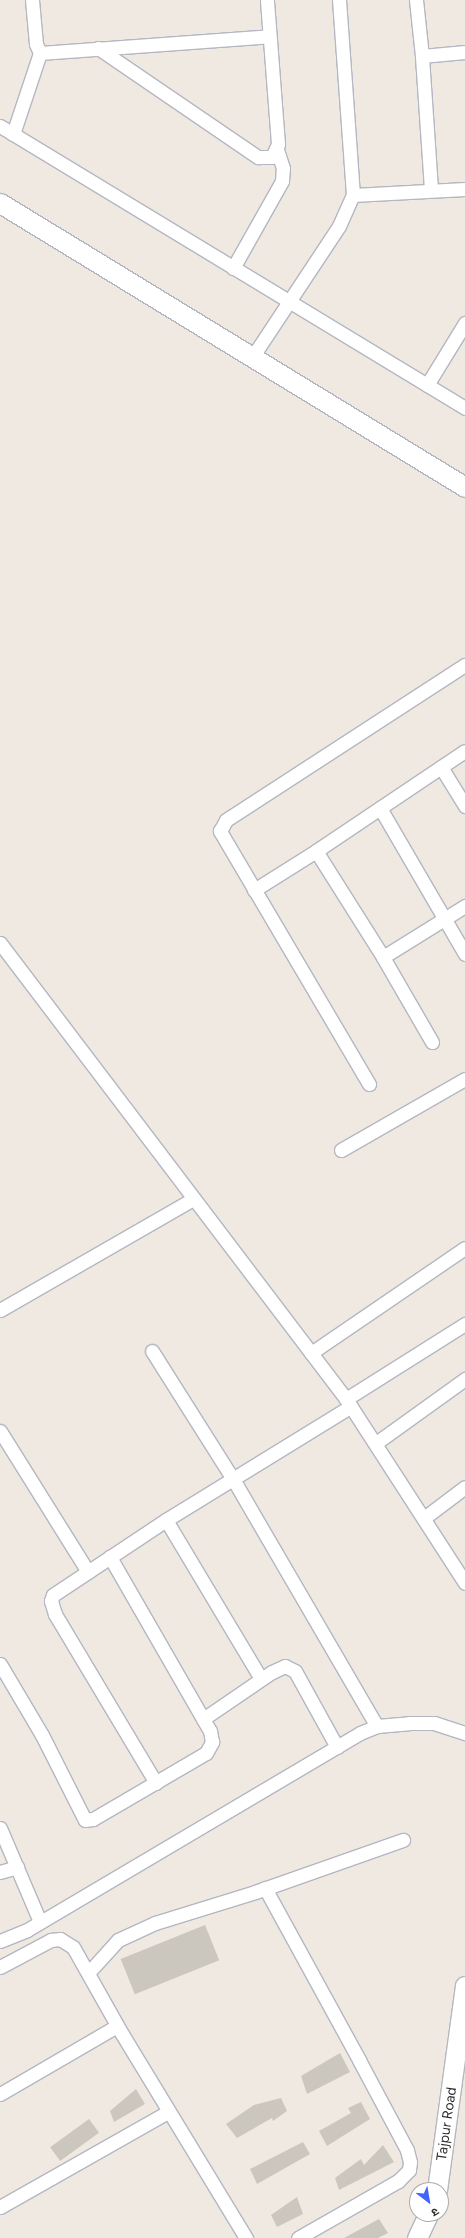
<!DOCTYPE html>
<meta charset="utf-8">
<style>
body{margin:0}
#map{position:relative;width:465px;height:2238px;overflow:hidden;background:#efe9e1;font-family:Figtree,"Noto Sans Devanagari",sans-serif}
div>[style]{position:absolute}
.building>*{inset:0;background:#cbc7bf;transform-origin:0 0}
.roads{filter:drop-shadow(1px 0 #b4b7c1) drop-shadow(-1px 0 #b4b7c1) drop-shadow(0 1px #b4b7c1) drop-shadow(0 -1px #b4b7c1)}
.street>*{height:13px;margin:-6.5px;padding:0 6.5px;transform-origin:6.5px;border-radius:6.5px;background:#fff}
.secondary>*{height:19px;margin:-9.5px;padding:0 9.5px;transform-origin:9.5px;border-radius:9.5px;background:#fff}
span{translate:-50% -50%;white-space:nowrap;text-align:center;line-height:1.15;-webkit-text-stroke:4px #fff;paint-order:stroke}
.street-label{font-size:14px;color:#2e2e2e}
.north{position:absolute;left:409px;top:2182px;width:40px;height:40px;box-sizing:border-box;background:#fff;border:1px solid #ababab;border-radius:50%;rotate:149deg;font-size:11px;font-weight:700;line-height:16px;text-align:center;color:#2e2e2e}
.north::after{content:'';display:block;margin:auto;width:14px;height:18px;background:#4264fb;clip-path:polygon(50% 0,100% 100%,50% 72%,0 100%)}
</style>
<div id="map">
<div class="building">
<i style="left:205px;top:1925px;width:38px;height:91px;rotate:68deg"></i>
<i style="clip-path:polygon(340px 2053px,350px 2072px,307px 2094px,301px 2076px)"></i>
<i style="clip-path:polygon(136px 2089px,145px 2104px,114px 2122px,110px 2111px)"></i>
<i style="clip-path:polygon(281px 2098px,287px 2111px,273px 2121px,272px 2118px,237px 2138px,226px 2124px,254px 2105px)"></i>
<i style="clip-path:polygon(361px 2102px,370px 2119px,327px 2146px,319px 2131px,351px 2113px,348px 2108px)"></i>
<i style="left:89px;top:2119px;width:17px;height:48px;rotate:54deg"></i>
<i style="clip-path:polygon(303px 2142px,310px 2154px,257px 2184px,250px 2169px)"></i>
<i style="clip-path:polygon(383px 2145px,394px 2162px,339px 2190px,335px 2178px,361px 2159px,364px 2165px)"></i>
<i style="clip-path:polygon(297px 2197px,303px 2214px,277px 2227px,271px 2215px)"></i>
<i style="clip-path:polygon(379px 2219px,388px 2233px,378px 2238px,344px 2238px)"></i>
</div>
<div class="roads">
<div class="street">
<i style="left:32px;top:0;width:44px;rotate:84.8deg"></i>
<i style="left:36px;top:44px;width:10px;rotate:66deg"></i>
<i style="left:40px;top:53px;width:230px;rotate:-4.2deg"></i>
<i style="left:416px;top:0;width:56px;rotate:83.9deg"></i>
<i style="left:98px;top:48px;width:194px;rotate:34.3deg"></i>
<i style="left:258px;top:157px;width:14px"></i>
<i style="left:272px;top:157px;width:14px;rotate:-65deg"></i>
<i style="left:278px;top:144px;width:144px;rotate:-94.4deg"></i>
<i style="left:0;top:126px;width:544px;rotate:31.23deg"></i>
<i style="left:13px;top:134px;width:85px;rotate:-71.6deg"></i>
<i style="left:431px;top:189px;width:133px;rotate:-93.9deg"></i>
<i style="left:422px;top:56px;width:43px;rotate:-5.3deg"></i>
<i style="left:353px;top:195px;width:112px;rotate:-3.1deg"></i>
<i style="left:233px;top:268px;width:100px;rotate:-60.6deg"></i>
<i style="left:282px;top:181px;width:13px;rotate:-86deg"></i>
<i style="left:283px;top:168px;width:19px;rotate:-108deg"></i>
<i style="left:251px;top:359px;width:159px;rotate:-56.5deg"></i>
<i style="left:339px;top:226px;width:34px;rotate:-66deg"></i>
<i style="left:353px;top:195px;width:196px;rotate:-94.1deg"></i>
<i style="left:427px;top:385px;width:73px;rotate:-58.5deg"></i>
<i style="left:441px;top:767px;width:46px;rotate:58.4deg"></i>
<i style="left:380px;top:808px;width:169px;rotate:59.8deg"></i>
<i style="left:254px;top:890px;width:73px;rotate:-32.2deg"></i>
<i style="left:0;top:943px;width:572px;rotate:52.81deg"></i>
<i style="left:346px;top:1399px;width:219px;rotate:57.1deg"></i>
<i style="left:383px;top:957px;width:97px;rotate:-31.9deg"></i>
<i style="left:432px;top:1042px;width:98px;rotate:-120deg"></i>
<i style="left:383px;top:957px;width:125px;rotate:-122.3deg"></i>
<i style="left:316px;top:851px;width:179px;rotate:-33.9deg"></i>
<i style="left:369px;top:1084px;width:294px;rotate:-120.5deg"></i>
<i style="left:220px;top:831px;width:13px;rotate:-61deg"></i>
<i style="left:226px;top:820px;width:285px;rotate:-33deg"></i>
<i style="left:341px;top:1150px;width:143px;rotate:-29.8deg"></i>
<i style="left:0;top:1310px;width:223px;rotate:-29.9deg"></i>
<i style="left:152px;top:1351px;width:151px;rotate:57.7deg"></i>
<i style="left:233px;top:1479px;width:286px;rotate:59.8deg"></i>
<i style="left:311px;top:1353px;width:186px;rotate:-34.3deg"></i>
<i style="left:346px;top:1399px;width:141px;rotate:-32.2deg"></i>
<i style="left:0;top:1431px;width:166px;rotate:58deg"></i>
<i style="left:376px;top:1443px;width:110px;rotate:-35.7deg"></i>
<i style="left:424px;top:1518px;width:51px;rotate:-37.1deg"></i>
<i style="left:166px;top:1520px;width:185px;rotate:59.1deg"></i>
<i style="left:0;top:1664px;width:82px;rotate:59.4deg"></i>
<i style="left:42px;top:1735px;width:95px;rotate:63.2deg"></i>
<i style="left:85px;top:1820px;width:8px;rotate:-7deg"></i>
<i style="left:93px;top:1819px;width:131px;rotate:-30.3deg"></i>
<i style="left:206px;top:1753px;width:13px;rotate:-61deg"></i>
<i style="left:212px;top:1742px;width:11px;rotate:-100deg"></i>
<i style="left:210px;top:1731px;width:201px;rotate:-119.9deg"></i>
<i style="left:203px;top:1719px;width:83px;rotate:-34.3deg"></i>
<i style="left:272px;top:1672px;width:14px;rotate:-25deg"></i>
<i style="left:285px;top:1666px;width:11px;rotate:27deg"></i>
<i style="left:295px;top:1671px;width:87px;rotate:61.1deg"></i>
<i style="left:156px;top:1783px;width:197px;rotate:-120.9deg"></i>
<i style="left:55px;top:1614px;width:14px;rotate:-107deg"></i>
<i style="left:51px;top:1601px;width:6px;rotate:-72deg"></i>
<i style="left:53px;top:1595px;width:136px;rotate:-33.6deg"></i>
<i style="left:166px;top:1520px;width:217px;rotate:-31.6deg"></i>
<i style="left:0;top:1828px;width:102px;rotate:66.9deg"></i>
<i style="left:0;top:1872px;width:18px;rotate:-16deg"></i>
<i style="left:265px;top:1888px;width:196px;rotate:61.3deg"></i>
<i style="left:359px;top:2060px;width:102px;rotate:61.9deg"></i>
<i style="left:407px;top:2150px;width:12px;rotate:76deg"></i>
<i style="left:410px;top:2162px;width:8px;rotate:97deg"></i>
<i style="left:409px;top:2170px;width:16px;rotate:135deg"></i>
<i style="left:398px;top:2181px;width:115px;rotate:150.3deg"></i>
<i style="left:0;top:1941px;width:29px;rotate:-22deg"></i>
<i style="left:27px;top:1930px;width:387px;rotate:-30.6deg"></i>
<i style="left:360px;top:1733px;width:18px;rotate:-22deg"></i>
<i style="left:377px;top:1726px;width:32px;rotate:-5deg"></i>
<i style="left:409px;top:1723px;width:25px"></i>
<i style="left:434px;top:1723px;width:33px;rotate:18deg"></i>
<i style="left:0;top:1967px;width:58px;rotate:-27.9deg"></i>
<i style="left:51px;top:1940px;width:9px;rotate:-6deg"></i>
<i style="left:60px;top:1939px;width:15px;rotate:32deg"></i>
<i style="left:73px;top:1947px;width:100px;rotate:60.6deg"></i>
<i style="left:122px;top:2034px;width:239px;rotate:58.7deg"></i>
<i style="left:89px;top:1972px;width:43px;rotate:-47.8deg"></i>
<i style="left:118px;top:1940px;width:41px;rotate:-24.7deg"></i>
<i style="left:155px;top:1923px;width:105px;rotate:-17.2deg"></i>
<i style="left:255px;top:1892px;width:157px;rotate:-19.4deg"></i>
<i style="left:0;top:2094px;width:135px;rotate:-30.2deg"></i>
<i style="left:0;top:2207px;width:193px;rotate:-29.5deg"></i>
</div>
<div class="secondary">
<i style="left:0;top:203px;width:545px;rotate:31.41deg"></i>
<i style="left:437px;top:2190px;width:206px;rotate:-82.2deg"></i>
<i style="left:417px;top:2238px;width:26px;rotate:-65deg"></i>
</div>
</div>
<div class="street-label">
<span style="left:447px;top:2124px;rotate:-82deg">Tajpur Road</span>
</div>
<div class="north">उ</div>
</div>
